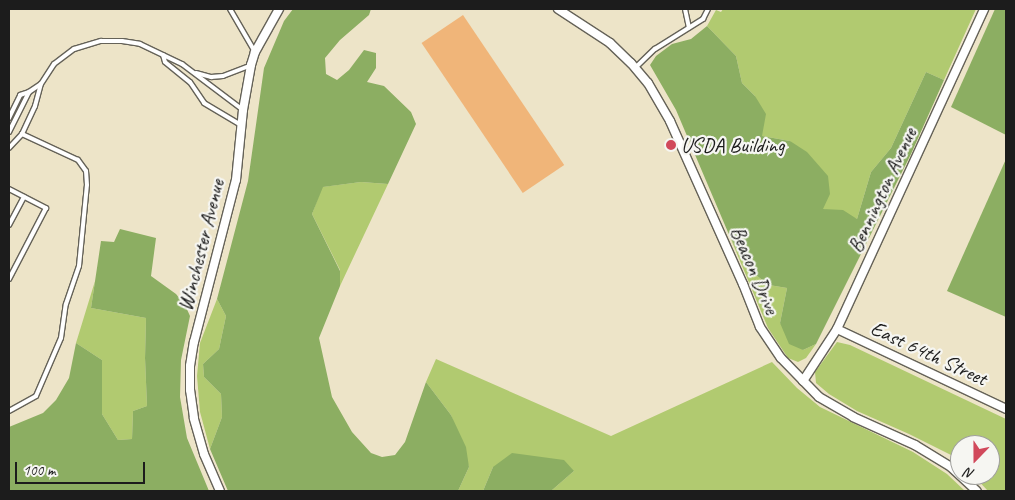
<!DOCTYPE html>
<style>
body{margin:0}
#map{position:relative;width:1015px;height:500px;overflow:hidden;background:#ede4c8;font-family:Caveat,sans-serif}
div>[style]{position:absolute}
.green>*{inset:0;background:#b1ca70}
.forest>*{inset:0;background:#8cae62}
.building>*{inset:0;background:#f0b579;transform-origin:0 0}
.roads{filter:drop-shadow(1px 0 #656258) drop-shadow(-1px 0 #656258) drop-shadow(0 1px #656258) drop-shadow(0 -1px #656258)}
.service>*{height:4px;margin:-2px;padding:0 2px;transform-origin:2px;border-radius:2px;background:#fff}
.minor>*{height:8px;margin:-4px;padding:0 4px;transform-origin:4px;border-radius:4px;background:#fff}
.dots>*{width:14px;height:14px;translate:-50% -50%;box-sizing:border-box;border:2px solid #f6f6f2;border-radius:50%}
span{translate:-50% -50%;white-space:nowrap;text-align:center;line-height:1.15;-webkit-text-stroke:4.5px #f6f6f2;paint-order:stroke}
.poi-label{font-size:21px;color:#1c1c1c}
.left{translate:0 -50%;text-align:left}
.street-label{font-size:21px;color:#1c1c1c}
.frame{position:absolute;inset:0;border:10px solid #1c1c1c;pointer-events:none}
.north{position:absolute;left:950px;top:435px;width:50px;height:50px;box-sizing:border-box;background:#f6f6f2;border:1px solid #9f9f9c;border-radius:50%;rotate:202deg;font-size:14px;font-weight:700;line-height:20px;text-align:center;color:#1c1c1c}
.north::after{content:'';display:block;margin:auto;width:18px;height:22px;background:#d1495b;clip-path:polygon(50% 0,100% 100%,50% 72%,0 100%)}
.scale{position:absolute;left:15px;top:462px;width:130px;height:22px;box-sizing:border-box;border:2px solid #1c1c1c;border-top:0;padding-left:6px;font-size:15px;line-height:18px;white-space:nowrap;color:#1c1c1c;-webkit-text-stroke:4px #f6f6f2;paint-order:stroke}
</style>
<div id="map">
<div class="green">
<i style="clip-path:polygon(723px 9px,976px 9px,944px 80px,926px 72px,891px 148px,871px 172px,857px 219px,823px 209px,790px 141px,762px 136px,755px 96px,742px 83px,736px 56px,707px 26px,716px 10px,721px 12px)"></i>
<i style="clip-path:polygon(361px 182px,388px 184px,340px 286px,340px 270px,312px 214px,322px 187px)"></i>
<i style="clip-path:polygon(730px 237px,748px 269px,769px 285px,787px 288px,780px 323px,803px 350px,816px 344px,806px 358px,798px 362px,788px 358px,768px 328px)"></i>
<i style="clip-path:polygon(95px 281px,91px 308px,146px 318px,145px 358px,147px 406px,133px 411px,132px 439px,118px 440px,102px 414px,102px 360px,76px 343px)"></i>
<i style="clip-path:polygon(217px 299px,226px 316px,219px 349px,203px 364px,204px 377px,221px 394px,222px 417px,210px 449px,200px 412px,197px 376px,200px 343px)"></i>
<i style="clip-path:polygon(837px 342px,850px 345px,1006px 419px,1006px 491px,988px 491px,973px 475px,990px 475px,990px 445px,960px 445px,960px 464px,951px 455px,909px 434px,857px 411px,829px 394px,816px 383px,815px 372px)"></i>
<i style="clip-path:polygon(436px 359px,611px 436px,772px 362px,797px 388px,820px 407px,913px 452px,947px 474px,965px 491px,551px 491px,574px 471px,493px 467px,483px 491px,458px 491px,469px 467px,451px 415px,426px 382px)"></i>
</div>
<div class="forest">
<i style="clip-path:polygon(293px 9px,371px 9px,369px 15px,340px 40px,325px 58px,326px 74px,337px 80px,349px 70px,364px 50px,376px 53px,376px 68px,367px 82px,384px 86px,411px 112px,416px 124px,388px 184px,361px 182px,323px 187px,312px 214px,340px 271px,340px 286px,319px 338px,332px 397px,352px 432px,371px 453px,382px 457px,395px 455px,405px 442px,426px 382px,451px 415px,466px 447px,469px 467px,458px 491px,228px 491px,210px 449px,222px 417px,221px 394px,204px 377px,203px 364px,219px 349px,226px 316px,217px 299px,248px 181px,264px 68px,284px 21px)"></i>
<i style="clip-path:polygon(995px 9px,1006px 9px,1006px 135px,951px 107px)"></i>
<i style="clip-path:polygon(707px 26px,736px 56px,742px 83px,755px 96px,766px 114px,762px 136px,790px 141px,807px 152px,828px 176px,830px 194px,823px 209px,843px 210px,857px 219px,871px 172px,891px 148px,926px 72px,944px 80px,911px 154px,816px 344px,803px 350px,789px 344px,780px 323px,787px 288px,769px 285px,748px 269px,730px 237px,676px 110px,650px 65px,656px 56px,672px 44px,691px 39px)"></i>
<i style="clip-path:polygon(1006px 159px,1006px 317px,947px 291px)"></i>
<i style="clip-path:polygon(120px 229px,156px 238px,151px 276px,176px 294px,185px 305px,190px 316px,181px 360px,180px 397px,187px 438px,209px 491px,9px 491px,9px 427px,43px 413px,56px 400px,69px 378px,76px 343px,102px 360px,102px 414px,118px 440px,132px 439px,133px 411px,147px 406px,145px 358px,146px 318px,91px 308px,101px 241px,114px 242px)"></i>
<i style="clip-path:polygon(512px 453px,564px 460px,574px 471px,551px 491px,483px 491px,493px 467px)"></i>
</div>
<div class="building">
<i style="left:463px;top:15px;width:181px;height:50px;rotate:56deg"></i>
</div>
<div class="roads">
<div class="service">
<i style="left:230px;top:9px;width:50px;rotate:59.8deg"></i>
<i style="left:685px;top:9px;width:19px;rotate:78deg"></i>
<i style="left:163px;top:55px;width:7px;rotate:74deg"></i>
<i style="left:165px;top:62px;width:32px;rotate:39deg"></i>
<i style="left:190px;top:82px;width:25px;rotate:56deg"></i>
<i style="left:204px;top:103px;width:43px;rotate:30.7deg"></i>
<i style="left:635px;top:68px;width:28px;rotate:-44deg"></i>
<i style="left:655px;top:49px;width:57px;rotate:-32deg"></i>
<i style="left:703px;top:19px;width:11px;rotate:-63deg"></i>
<i style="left:196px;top:73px;width:16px;rotate:15deg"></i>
<i style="left:211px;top:77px;width:12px;rotate:-5deg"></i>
<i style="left:223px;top:76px;width:30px;rotate:-21deg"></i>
<i style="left:9px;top:118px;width:25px;rotate:-64deg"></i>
<i style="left:20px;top:95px;width:9px;rotate:-18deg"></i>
<i style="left:9px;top:132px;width:45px;rotate:-63.4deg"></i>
<i style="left:29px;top:92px;width:14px;rotate:-34deg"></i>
<i style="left:9px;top:148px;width:19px;rotate:-47deg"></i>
<i style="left:22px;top:134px;width:31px;rotate:-65deg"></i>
<i style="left:35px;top:106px;width:23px;rotate:-75deg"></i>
<i style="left:41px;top:84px;width:24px;rotate:-57deg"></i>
<i style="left:54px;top:64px;width:25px;rotate:-37deg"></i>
<i style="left:74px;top:49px;width:28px;rotate:-17deg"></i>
<i style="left:101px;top:41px;width:21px"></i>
<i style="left:122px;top:41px;width:18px;rotate:9deg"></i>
<i style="left:140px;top:44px;width:47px;rotate:25.5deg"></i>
<i style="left:182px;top:64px;width:76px;rotate:37deg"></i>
<i style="left:9px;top:189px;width:42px;rotate:27.2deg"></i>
<i style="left:46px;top:208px;width:80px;rotate:117.5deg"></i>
<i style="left:9px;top:225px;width:32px;rotate:-62deg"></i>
<i style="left:9px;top:411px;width:31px;rotate:-29deg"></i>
<i style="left:36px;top:396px;width:63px;rotate:-66.7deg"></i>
<i style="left:61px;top:338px;width:34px;rotate:-82deg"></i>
<i style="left:66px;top:304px;width:40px;rotate:-71.1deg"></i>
<i style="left:79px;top:266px;width:81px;rotate:-84.4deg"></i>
<i style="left:87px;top:185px;width:14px;rotate:-94deg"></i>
<i style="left:86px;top:171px;width:14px;rotate:-126deg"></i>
<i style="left:78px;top:160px;width:62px;rotate:-155.1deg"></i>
</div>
<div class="minor">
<i style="left:558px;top:9px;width:62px;rotate:33.2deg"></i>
<i style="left:610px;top:43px;width:29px;rotate:44deg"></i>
<i style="left:631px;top:63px;width:26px;rotate:50deg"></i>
<i style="left:648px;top:83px;width:44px;rotate:59.9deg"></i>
<i style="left:670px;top:121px;width:179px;rotate:65.9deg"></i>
<i style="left:743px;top:284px;width:46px;rotate:68.4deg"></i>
<i style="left:760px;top:327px;width:37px;rotate:56deg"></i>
<i style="left:781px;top:358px;width:54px;rotate:45.7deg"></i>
<i style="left:819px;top:397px;width:39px;rotate:30deg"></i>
<i style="left:853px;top:417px;width:68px;rotate:24.3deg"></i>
<i style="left:915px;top:445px;width:42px;rotate:31.4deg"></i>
<i style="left:951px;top:467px;width:35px;rotate:43deg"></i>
<i style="left:837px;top:329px;width:187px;rotate:25.3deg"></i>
<i style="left:803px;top:381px;width:62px;rotate:-56.8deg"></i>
<i style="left:837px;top:329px;width:352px;rotate:-65.3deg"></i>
<i style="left:220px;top:491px;width:40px;rotate:-113.4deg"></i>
<i style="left:204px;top:454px;width:37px;rotate:-106deg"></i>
<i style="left:194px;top:418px;width:28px;rotate:-98deg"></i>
<i style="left:190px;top:390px;width:24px;rotate:-90deg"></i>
<i style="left:190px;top:366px;width:24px;rotate:-81deg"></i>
<i style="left:194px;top:342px;width:167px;rotate:-75.5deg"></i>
<i style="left:236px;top:180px;width:70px;rotate:-84.3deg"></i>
<i style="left:243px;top:110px;width:46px;rotate:-79.9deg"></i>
<i style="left:251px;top:65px;width:14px;rotate:-73deg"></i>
<i style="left:255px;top:52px;width:49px;rotate:-60.8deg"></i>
</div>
</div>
<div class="dots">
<i style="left:671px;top:145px;background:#d1495b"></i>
</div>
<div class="poi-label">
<span class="left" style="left:681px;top:145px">USDA Building</span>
</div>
<div class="street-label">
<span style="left:882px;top:190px;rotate:-65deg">Bennington Avenue</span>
<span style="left:201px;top:245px;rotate:-76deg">Winchester Avenue</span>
<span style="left:755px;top:270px;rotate:67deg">Beacon Drive</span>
<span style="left:929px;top:353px;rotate:25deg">East 64th Street</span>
</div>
<div class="frame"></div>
<div class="north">N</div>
<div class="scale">100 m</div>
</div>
